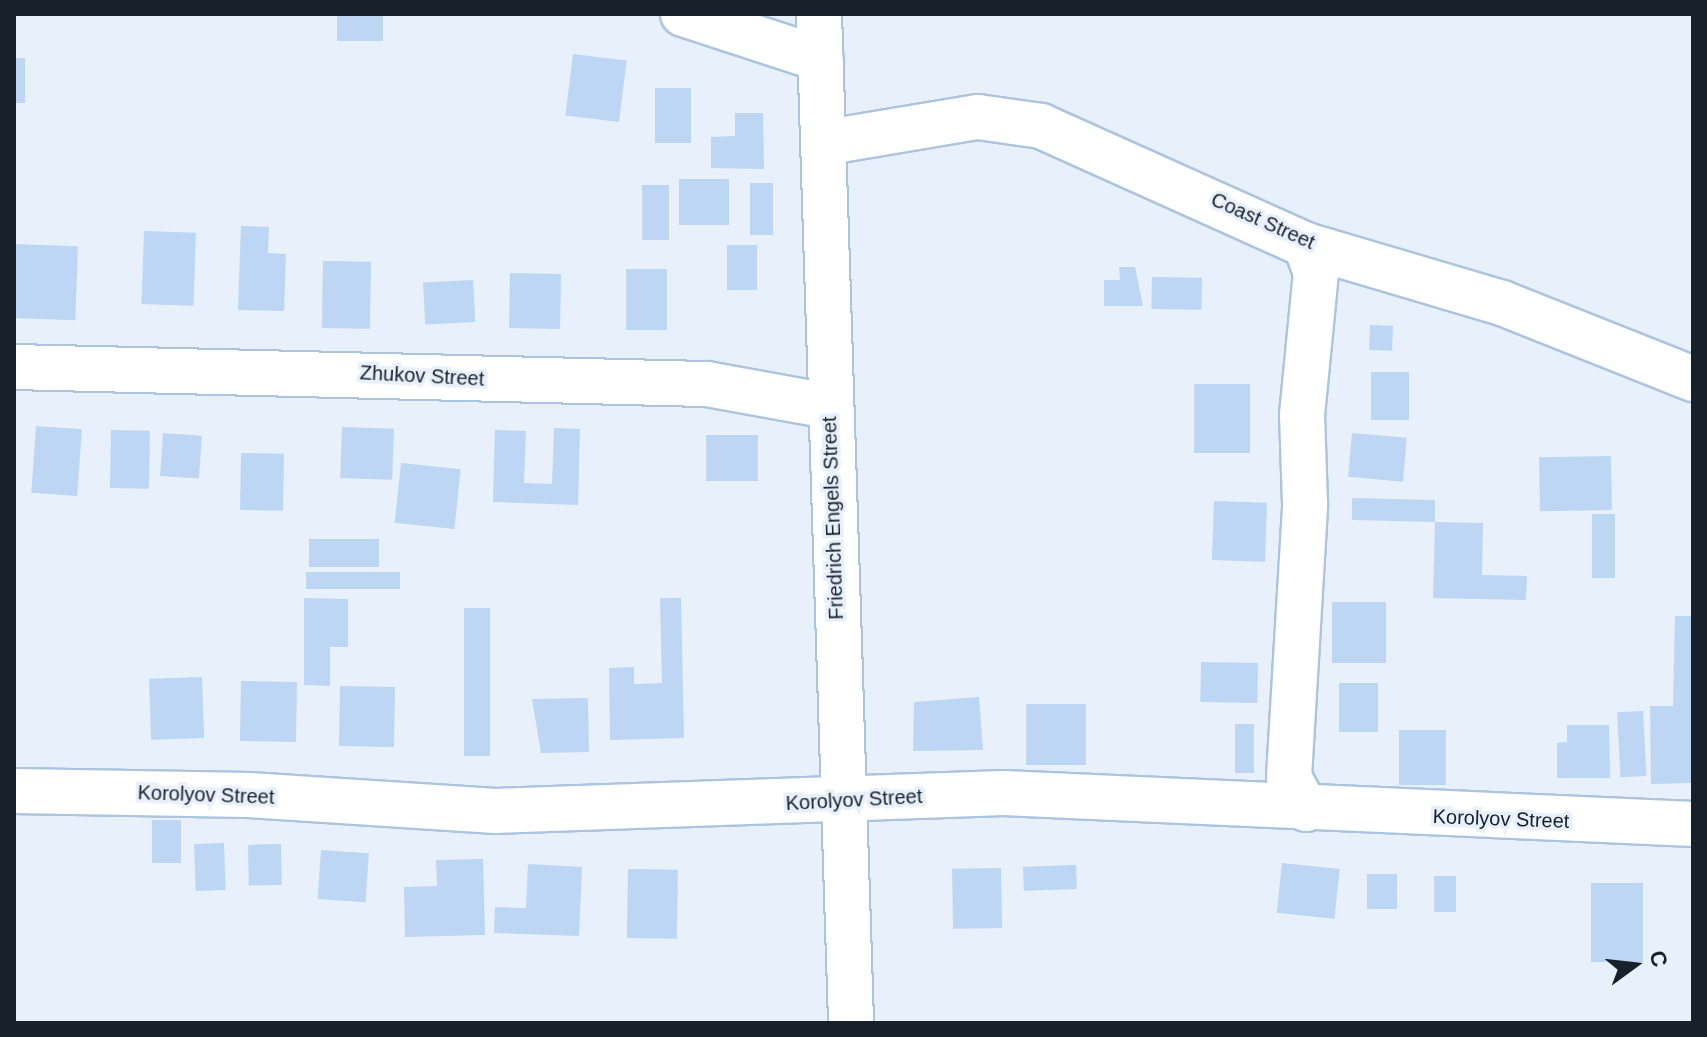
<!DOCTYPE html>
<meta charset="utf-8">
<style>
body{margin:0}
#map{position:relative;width:1707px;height:1037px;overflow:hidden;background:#e7f0fb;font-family:Arial,sans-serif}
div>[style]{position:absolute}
.building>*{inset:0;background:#bdd6f4;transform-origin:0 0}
.roads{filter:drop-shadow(2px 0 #adc4de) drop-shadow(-2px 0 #adc4de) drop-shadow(0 2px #adc4de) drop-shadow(0 -2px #adc4de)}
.minor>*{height:44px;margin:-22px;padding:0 22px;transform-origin:22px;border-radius:22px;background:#fff}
span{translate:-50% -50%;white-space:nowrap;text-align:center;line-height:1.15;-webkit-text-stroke:7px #e7f0fb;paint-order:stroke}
.street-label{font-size:20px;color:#18202a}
.frame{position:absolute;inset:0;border:16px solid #18202a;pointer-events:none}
.north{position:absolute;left:1595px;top:925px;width:80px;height:80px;-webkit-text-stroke:6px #e7f0fb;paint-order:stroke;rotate:75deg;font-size:22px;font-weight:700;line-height:32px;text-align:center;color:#18202a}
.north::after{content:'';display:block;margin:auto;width:28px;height:36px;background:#18202a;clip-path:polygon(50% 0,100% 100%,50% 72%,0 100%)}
</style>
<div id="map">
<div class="building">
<i style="left:337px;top:14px;width:46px;height:27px"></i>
<i style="left:573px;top:54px;width:54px;height:62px;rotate:7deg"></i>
<i style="left:14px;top:58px;width:11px;height:45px"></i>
<i style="left:655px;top:88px;width:36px;height:55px"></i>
<i style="clip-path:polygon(735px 113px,763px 113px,764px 169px,711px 168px,711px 137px,735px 136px)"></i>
<i style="left:679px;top:179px;width:50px;height:46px"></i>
<i style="left:750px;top:183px;width:23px;height:52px"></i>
<i style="left:642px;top:185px;width:27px;height:55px"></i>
<i style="clip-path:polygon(241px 226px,269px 227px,268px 253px,286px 254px,284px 311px,238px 310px)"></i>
<i style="left:144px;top:231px;width:52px;height:73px;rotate:2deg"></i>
<i style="left:14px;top:244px;width:64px;height:74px;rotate:2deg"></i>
<i style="left:727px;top:245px;width:30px;height:45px"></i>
<i style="left:323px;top:261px;width:48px;height:67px;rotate:1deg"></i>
<i style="clip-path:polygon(1119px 267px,1135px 267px,1143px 306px,1104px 306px,1104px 280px,1120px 280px)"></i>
<i style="left:626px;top:269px;width:41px;height:61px"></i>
<i style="left:510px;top:273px;width:51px;height:55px;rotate:1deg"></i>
<i style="left:1152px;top:277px;width:50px;height:32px;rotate:1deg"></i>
<i style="left:473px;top:280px;width:42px;height:50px;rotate:87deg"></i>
<i style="left:1370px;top:325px;width:23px;height:25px;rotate:2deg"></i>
<i style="left:1371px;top:372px;width:38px;height:48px"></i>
<i style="left:1194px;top:384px;width:56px;height:69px"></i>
<i style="left:36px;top:426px;width:46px;height:67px;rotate:4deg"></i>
<i style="left:342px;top:427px;width:52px;height:51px;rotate:2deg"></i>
<i style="clip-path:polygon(554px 428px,580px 429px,578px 505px,493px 502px,495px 430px,526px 431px,524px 483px,552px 484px)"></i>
<i style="left:111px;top:430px;width:39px;height:58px;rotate:1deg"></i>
<i style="left:163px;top:433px;width:39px;height:43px;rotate:4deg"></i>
<i style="left:1352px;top:433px;width:55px;height:44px;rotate:5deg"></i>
<i style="left:706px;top:435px;width:52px;height:46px"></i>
<i style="left:241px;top:453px;width:43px;height:57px;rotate:1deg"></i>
<i style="left:1611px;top:456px;width:54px;height:72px;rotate:89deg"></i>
<i style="left:401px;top:463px;width:60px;height:60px;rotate:6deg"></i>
<i style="clip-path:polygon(1352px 498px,1435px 500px,1435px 522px,1483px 523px,1482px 575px,1527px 576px,1526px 600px,1433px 598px,1435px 522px,1352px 520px)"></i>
<i style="left:1214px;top:501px;width:53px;height:59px;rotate:2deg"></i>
<i style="left:1592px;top:514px;width:23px;height:64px"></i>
<i style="left:379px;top:539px;width:28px;height:70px;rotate:90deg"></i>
<i style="left:306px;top:572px;width:94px;height:17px"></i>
<i style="clip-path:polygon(304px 598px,348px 599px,348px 647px,330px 647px,330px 686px,304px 685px)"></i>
<i style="clip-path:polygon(660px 598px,681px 598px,684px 738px,610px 740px,609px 668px,634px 667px,634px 684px,662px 683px)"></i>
<i style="left:1332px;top:602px;width:54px;height:61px"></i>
<i style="left:464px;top:608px;width:26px;height:148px"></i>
<i style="clip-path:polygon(1675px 616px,1693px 616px,1693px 783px,1651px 784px,1650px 706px,1673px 706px)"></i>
<i style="left:1201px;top:662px;width:57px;height:40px;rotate:1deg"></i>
<i style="left:202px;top:677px;width:61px;height:53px;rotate:88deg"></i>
<i style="left:241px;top:681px;width:56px;height:60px;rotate:1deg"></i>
<i style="left:1339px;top:683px;width:39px;height:49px"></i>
<i style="left:340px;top:686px;width:55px;height:60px;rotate:1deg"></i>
<i style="clip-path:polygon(979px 697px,983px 750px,913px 751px,914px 702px)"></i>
<i style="clip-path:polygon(588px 698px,589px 752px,541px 753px,532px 699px)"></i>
<i style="left:1026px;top:704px;width:60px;height:61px"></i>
<i style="left:1643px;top:711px;width:65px;height:26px;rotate:87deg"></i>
<i style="left:1235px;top:724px;width:19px;height:49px"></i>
<i style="clip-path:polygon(1567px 725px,1609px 725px,1610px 778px,1557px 778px,1557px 743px,1567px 742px)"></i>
<i style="left:1399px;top:730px;width:47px;height:55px"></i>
<i style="left:152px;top:820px;width:29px;height:43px"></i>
<i style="left:224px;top:843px;width:47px;height:30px;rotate:88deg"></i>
<i style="left:281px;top:844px;width:41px;height:33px;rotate:89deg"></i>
<i style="left:321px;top:850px;width:48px;height:49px;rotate:4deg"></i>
<i style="clip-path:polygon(483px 859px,485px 935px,405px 937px,404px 887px,437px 886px,436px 860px)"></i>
<i style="left:1282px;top:863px;width:58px;height:50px;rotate:6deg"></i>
<i style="clip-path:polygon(528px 864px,582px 867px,579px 936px,494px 933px,495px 907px,526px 908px)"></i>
<i style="left:1076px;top:865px;width:24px;height:53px;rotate:88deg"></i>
<i style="left:1001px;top:868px;width:60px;height:49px;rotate:89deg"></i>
<i style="left:628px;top:869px;width:50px;height:69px;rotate:1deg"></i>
<i style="left:1367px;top:874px;width:30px;height:35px"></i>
<i style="left:1434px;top:876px;width:22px;height:36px"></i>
<i style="left:1591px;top:883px;width:52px;height:79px"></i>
</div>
<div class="roads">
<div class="minor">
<i style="left:683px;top:14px;width:145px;rotate:18.1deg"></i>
<i style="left:819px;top:14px;width:1010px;rotate:88.18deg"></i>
<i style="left:828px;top:142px;width:152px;rotate:-9.5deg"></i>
<i style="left:978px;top:117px;width:64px;rotate:8.1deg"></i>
<i style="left:1041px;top:126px;width:290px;rotate:24.2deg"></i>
<i style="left:1306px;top:245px;width:204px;rotate:16.5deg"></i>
<i style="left:1502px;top:303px;width:206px;rotate:21.7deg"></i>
<i style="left:14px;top:367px;width:693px;rotate:1.41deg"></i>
<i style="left:707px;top:384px;width:123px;rotate:10.3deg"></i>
<i style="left:14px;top:791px;width:235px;rotate:1deg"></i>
<i style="left:249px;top:795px;width:247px;rotate:3.7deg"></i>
<i style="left:495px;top:811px;width:509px;rotate:-2.03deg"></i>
<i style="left:1004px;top:793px;width:690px;rotate:2.58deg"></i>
<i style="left:1306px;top:809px;width:36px;rotate:-118deg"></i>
<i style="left:1289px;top:777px;width:273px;rotate:-86.6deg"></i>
<i style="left:1305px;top:504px;width:89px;rotate:-91.9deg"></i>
<i style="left:1302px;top:415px;width:143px;rotate:-84.4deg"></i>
<i style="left:1316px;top:273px;width:30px;rotate:-110deg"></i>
</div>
</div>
<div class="street-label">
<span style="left:1263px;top:221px;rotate:24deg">Coast Street</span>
<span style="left:422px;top:376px;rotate:3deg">Zhukov Street</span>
<span style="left:833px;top:518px;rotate:-92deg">Friedrich Engels Street</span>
<span style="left:206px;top:795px;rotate:2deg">Korolyov Street</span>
<span style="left:854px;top:800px;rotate:-3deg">Korolyov Street</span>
<span style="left:1501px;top:819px;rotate:2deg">Korolyov Street</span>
</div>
<div class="frame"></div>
<div class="north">С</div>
</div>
